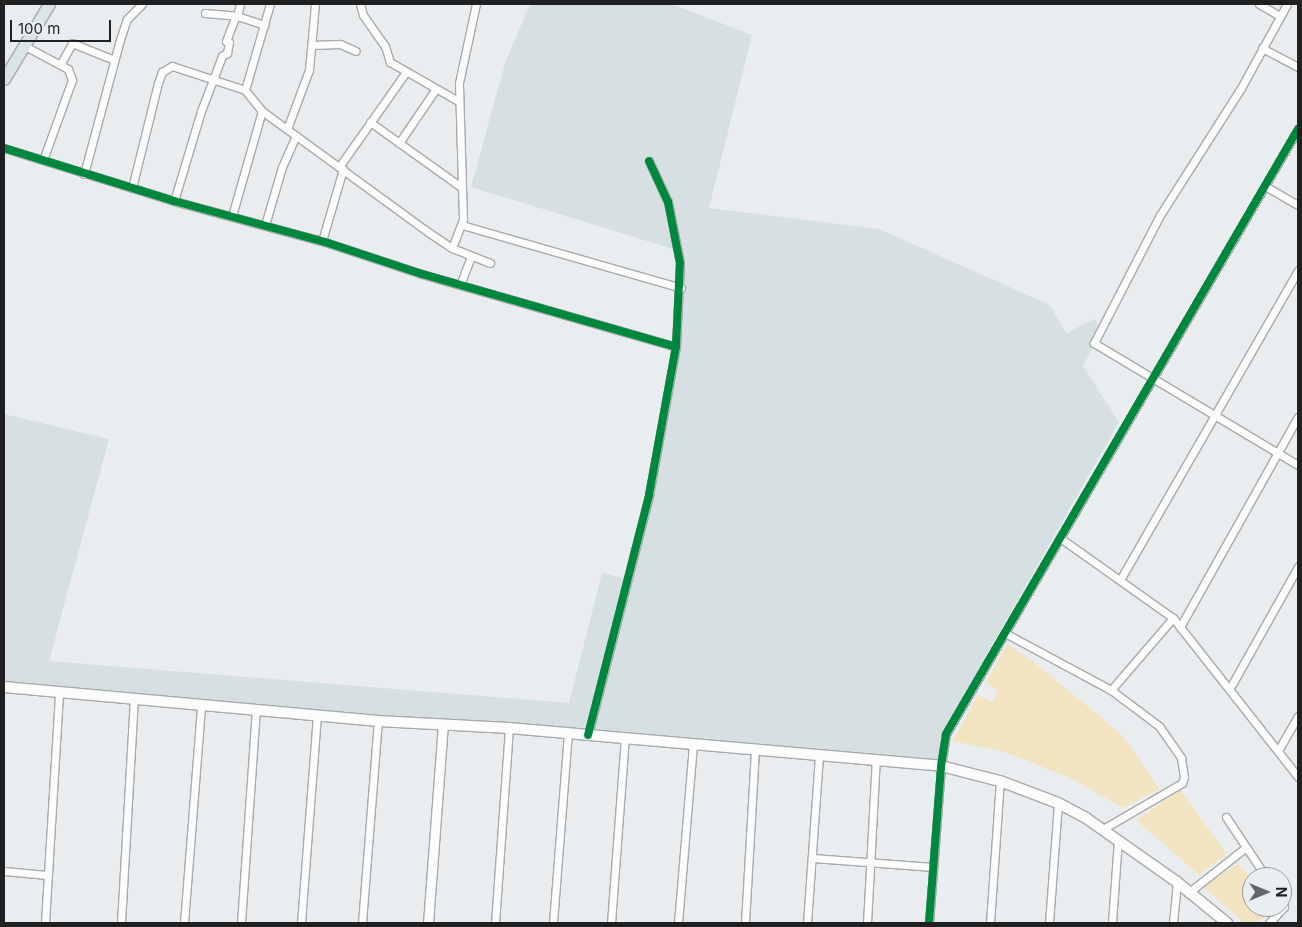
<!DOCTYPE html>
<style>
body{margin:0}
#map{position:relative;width:1302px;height:927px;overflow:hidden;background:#eaedef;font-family:Inter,sans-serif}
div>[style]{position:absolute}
.built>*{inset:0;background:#d6e0e3}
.green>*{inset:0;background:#f3e4c1}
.roads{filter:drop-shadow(1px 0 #a7a9aa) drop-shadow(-1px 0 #a7a9aa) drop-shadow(0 1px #a7a9aa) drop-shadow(0 -1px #a7a9aa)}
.minor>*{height:7px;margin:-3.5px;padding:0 3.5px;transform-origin:3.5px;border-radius:3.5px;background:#fcfcfd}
.tertiary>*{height:9px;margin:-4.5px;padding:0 4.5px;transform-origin:4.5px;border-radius:4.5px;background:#fcfcfd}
.secondary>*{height:10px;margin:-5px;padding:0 5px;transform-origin:5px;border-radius:5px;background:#fcfcfd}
.trunk>*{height:11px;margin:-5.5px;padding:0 5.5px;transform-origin:5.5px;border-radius:5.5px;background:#d9e4e6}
.cycleway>*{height:8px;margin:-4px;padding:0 4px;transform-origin:4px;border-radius:4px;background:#00873e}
span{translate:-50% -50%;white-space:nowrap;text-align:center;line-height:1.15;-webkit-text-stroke:4.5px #e9eef0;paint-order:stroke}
.frame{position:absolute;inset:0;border:5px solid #1e2021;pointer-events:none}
.north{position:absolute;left:1242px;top:867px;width:50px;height:50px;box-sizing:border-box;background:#e9eef0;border:1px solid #989c9d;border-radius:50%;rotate:90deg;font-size:14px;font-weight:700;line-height:20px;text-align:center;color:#1e2021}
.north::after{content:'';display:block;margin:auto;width:18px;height:22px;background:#656869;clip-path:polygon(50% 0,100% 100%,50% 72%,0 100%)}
.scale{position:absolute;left:10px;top:20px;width:101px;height:22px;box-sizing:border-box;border:2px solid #1e2021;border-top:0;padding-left:6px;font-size:15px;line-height:18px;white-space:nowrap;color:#1e2021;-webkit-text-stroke:4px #e9eef0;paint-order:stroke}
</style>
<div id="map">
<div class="built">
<i style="clip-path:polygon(530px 4px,672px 4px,752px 35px,709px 208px,879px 229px,1050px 305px,1066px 333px,1094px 319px,1098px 323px,1092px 349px,1083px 366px,1119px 422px,942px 733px,941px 766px,4px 687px,4px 414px,109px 439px,49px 661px,569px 703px,602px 573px,627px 579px,649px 495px,681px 288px,676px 250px,471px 187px,505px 63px)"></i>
</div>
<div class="green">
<i style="clip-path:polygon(1007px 644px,1040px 667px,1121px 734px,1160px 789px,1123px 808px,1068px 777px,1005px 752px,953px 741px,978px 695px,992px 702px,998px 690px,986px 682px)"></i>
<i style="clip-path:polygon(1180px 790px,1227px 854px,1199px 875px,1136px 820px)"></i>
<i style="clip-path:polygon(1238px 864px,1252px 878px,1252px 907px,1277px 907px,1256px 923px,1244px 923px,1203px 886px)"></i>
</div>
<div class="roads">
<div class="minor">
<i style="left:360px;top:4px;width:11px;rotate:75deg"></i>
<i style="left:363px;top:15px;width:38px;rotate:55deg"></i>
<i style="left:385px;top:46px;width:17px;rotate:73deg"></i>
<i style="left:390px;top:62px;width:78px;rotate:29.8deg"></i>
<i style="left:1259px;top:4px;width:24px;rotate:30deg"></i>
<i style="left:1287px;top:4px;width:96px;rotate:118.7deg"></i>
<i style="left:1241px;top:88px;width:151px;rotate:122.5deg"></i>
<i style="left:1160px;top:215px;width:144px;rotate:117.3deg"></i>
<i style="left:1094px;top:343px;width:238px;rotate:30.9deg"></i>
<i style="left:205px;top:13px;width:32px;rotate:5deg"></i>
<i style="left:237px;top:16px;width:29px;rotate:18deg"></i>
<i style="left:237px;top:16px;width:12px;rotate:-76deg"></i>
<i style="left:23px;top:45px;width:51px;rotate:28.1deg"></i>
<i style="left:68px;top:69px;width:12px;rotate:70deg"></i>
<i style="left:72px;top:80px;width:85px;rotate:109.9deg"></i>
<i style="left:312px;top:45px;width:28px;rotate:-2deg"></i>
<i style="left:340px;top:44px;width:17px;rotate:24deg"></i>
<i style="left:1262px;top:48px;width:41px;rotate:27.8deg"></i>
<i style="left:60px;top:65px;width:25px;rotate:-61deg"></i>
<i style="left:72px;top:43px;width:45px;rotate:22deg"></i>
<i style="left:245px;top:90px;width:90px;rotate:-73.8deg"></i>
<i style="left:370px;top:122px;width:112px;rotate:35.5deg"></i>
<i style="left:287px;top:129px;width:63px;rotate:-69.6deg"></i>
<i style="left:309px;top:70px;width:66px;rotate:-84.8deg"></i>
<i style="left:399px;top:143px;width:64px;rotate:-55.8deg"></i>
<i style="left:4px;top:148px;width:178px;rotate:17.3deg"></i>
<i style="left:174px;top:201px;width:156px;rotate:15.2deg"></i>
<i style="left:325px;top:242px;width:102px;rotate:18.3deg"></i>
<i style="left:422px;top:274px;width:264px;rotate:16deg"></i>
<i style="left:339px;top:167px;width:116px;rotate:-54.8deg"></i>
<i style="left:84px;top:174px;width:136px;rotate:-75deg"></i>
<i style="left:119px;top:43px;width:25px;rotate:-72deg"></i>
<i style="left:127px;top:19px;width:21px;rotate:-45deg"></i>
<i style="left:1265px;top:186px;width:38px;rotate:30deg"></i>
<i style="left:132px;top:188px;width:108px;rotate:-76.1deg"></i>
<i style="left:158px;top:83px;width:12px;rotate:-70deg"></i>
<i style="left:162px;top:72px;width:12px;rotate:-31deg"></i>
<i style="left:172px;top:66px;width:77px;rotate:18.2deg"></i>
<i style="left:245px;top:90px;width:27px;rotate:51deg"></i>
<i style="left:262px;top:111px;width:205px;rotate:36.1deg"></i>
<i style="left:428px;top:232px;width:29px;rotate:34deg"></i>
<i style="left:452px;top:248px;width:41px;rotate:21.5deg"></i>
<i style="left:174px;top:201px;width:94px;rotate:-73.3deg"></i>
<i style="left:201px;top:111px;width:59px;rotate:-69.1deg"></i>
<i style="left:222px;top:56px;width:6px;rotate:-31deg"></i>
<i style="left:227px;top:53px;width:11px;rotate:-80deg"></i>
<i style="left:229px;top:42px;width:3px;rotate:-162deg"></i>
<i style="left:226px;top:41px;width:25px;rotate:-69deg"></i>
<i style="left:232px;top:216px;width:109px;rotate:-74.1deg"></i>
<i style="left:265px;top:225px;width:60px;rotate:-73.7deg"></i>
<i style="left:282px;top:167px;width:34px;rotate:-66deg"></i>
<i style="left:462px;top:225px;width:228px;rotate:16deg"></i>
<i style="left:322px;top:241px;width:75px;rotate:-73.7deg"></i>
<i style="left:452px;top:248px;width:31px;rotate:-69deg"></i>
<i style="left:463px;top:219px;width:136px;rotate:-91.7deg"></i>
<i style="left:459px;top:83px;width:81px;rotate:-77.9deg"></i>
<i style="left:460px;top:285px;width:30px;rotate:-69deg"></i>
<i style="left:1060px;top:538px;width:138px;rotate:35.3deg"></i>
<i style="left:1173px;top:618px;width:202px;rotate:51.8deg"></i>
<i style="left:1120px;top:580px;width:357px;rotate:-60.1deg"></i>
<i style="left:1180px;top:627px;width:241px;rotate:-60.7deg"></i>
<i style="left:1005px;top:633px;width:120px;rotate:28.3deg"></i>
<i style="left:1111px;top:690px;width:60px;rotate:36.9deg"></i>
<i style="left:1159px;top:726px;width:39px;rotate:55deg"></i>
<i style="left:1181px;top:758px;width:19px;rotate:81deg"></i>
<i style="left:1184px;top:777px;width:6px;rotate:108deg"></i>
<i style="left:1182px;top:783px;width:91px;rotate:149.8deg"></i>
<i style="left:1230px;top:688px;width:139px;rotate:-60.7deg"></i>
<i style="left:1111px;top:690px;width:95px;rotate:-49.3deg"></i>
<i style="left:588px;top:735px;width:248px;rotate:-75.7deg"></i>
<i style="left:649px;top:495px;width:150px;rotate:-79.7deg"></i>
<i style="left:676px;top:347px;width:84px;rotate:-87.3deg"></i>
<i style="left:680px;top:263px;width:62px;rotate:-101.1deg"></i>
<i style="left:668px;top:202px;width:45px;rotate:-114.9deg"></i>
<i style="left:1279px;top:749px;width:38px;rotate:-60deg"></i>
<i style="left:1226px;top:817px;width:72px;rotate:56.3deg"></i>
<i style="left:813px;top:858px;width:120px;rotate:4.3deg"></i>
<i style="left:4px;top:871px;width:43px;rotate:5.3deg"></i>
<i style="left:1188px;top:893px;width:73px;rotate:-38.3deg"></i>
<i style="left:45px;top:923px;width:232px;rotate:-86.5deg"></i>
<i style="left:121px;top:923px;width:225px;rotate:-86.7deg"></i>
<i style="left:184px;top:923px;width:218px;rotate:-85.5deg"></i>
<i style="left:241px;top:923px;width:214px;rotate:-86deg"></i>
<i style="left:301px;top:923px;width:209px;rotate:-85.6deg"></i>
<i style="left:362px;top:923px;width:203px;rotate:-85.5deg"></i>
<i style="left:495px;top:923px;width:196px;rotate:-85.9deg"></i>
<i style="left:553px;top:923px;width:191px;rotate:-85.5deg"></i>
<i style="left:611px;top:923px;width:186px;rotate:-85.7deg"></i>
<i style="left:678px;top:923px;width:180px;rotate:-85.2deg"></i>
<i style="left:745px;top:923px;width:173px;rotate:-86.7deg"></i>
<i style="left:807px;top:923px;width:168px;rotate:-85.9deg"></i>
<i style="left:867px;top:923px;width:164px;rotate:-86.9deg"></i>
<i style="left:929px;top:923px;width:157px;rotate:-85.6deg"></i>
<i style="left:941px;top:766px;width:32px;rotate:-81deg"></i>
<i style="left:946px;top:734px;width:700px;rotate:-59.81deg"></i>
<i style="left:990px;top:923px;width:142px;rotate:-86deg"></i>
<i style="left:1049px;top:923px;width:120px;rotate:-85.7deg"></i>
<i style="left:1112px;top:923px;width:83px;rotate:-85.9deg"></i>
<i style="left:1173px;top:923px;width:41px;rotate:-84.4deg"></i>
<i style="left:1269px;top:923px;width:22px;rotate:-47deg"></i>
<i style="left:1284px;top:907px;width:7px;rotate:-106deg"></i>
</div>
<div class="tertiary">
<i style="left:428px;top:923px;width:200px;rotate:-85.7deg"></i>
</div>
<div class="secondary">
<i style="left:4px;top:687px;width:376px;rotate:5.2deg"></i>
<i style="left:378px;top:721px;width:131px;rotate:3.1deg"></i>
<i style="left:509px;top:728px;width:434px;rotate:5deg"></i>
<i style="left:941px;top:766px;width:61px;rotate:14.3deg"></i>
<i style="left:1000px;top:781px;width:62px;rotate:20.8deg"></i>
<i style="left:1058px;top:803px;width:32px;rotate:28deg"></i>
<i style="left:1086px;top:818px;width:111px;rotate:35.1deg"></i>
<i style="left:1177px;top:882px;width:65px;rotate:39.4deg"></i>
</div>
<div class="trunk">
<i style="left:4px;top:79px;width:87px;rotate:-59deg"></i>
</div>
</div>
<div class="cycleway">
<i style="left:4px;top:148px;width:178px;rotate:17.3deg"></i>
<i style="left:174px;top:201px;width:156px;rotate:15.2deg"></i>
<i style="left:325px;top:242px;width:102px;rotate:18.3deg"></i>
<i style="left:422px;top:274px;width:264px;rotate:16deg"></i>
<i style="left:588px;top:735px;width:248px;rotate:-75.7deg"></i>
<i style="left:649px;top:495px;width:150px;rotate:-79.7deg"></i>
<i style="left:676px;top:347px;width:84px;rotate:-87.3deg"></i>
<i style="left:680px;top:263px;width:62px;rotate:-101.1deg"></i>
<i style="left:668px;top:202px;width:45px;rotate:-114.9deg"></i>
<i style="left:929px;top:923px;width:157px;rotate:-85.6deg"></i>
<i style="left:941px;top:766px;width:32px;rotate:-81deg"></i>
<i style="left:946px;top:734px;width:700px;rotate:-59.81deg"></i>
</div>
<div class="frame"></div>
<div class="north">N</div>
<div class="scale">100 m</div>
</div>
